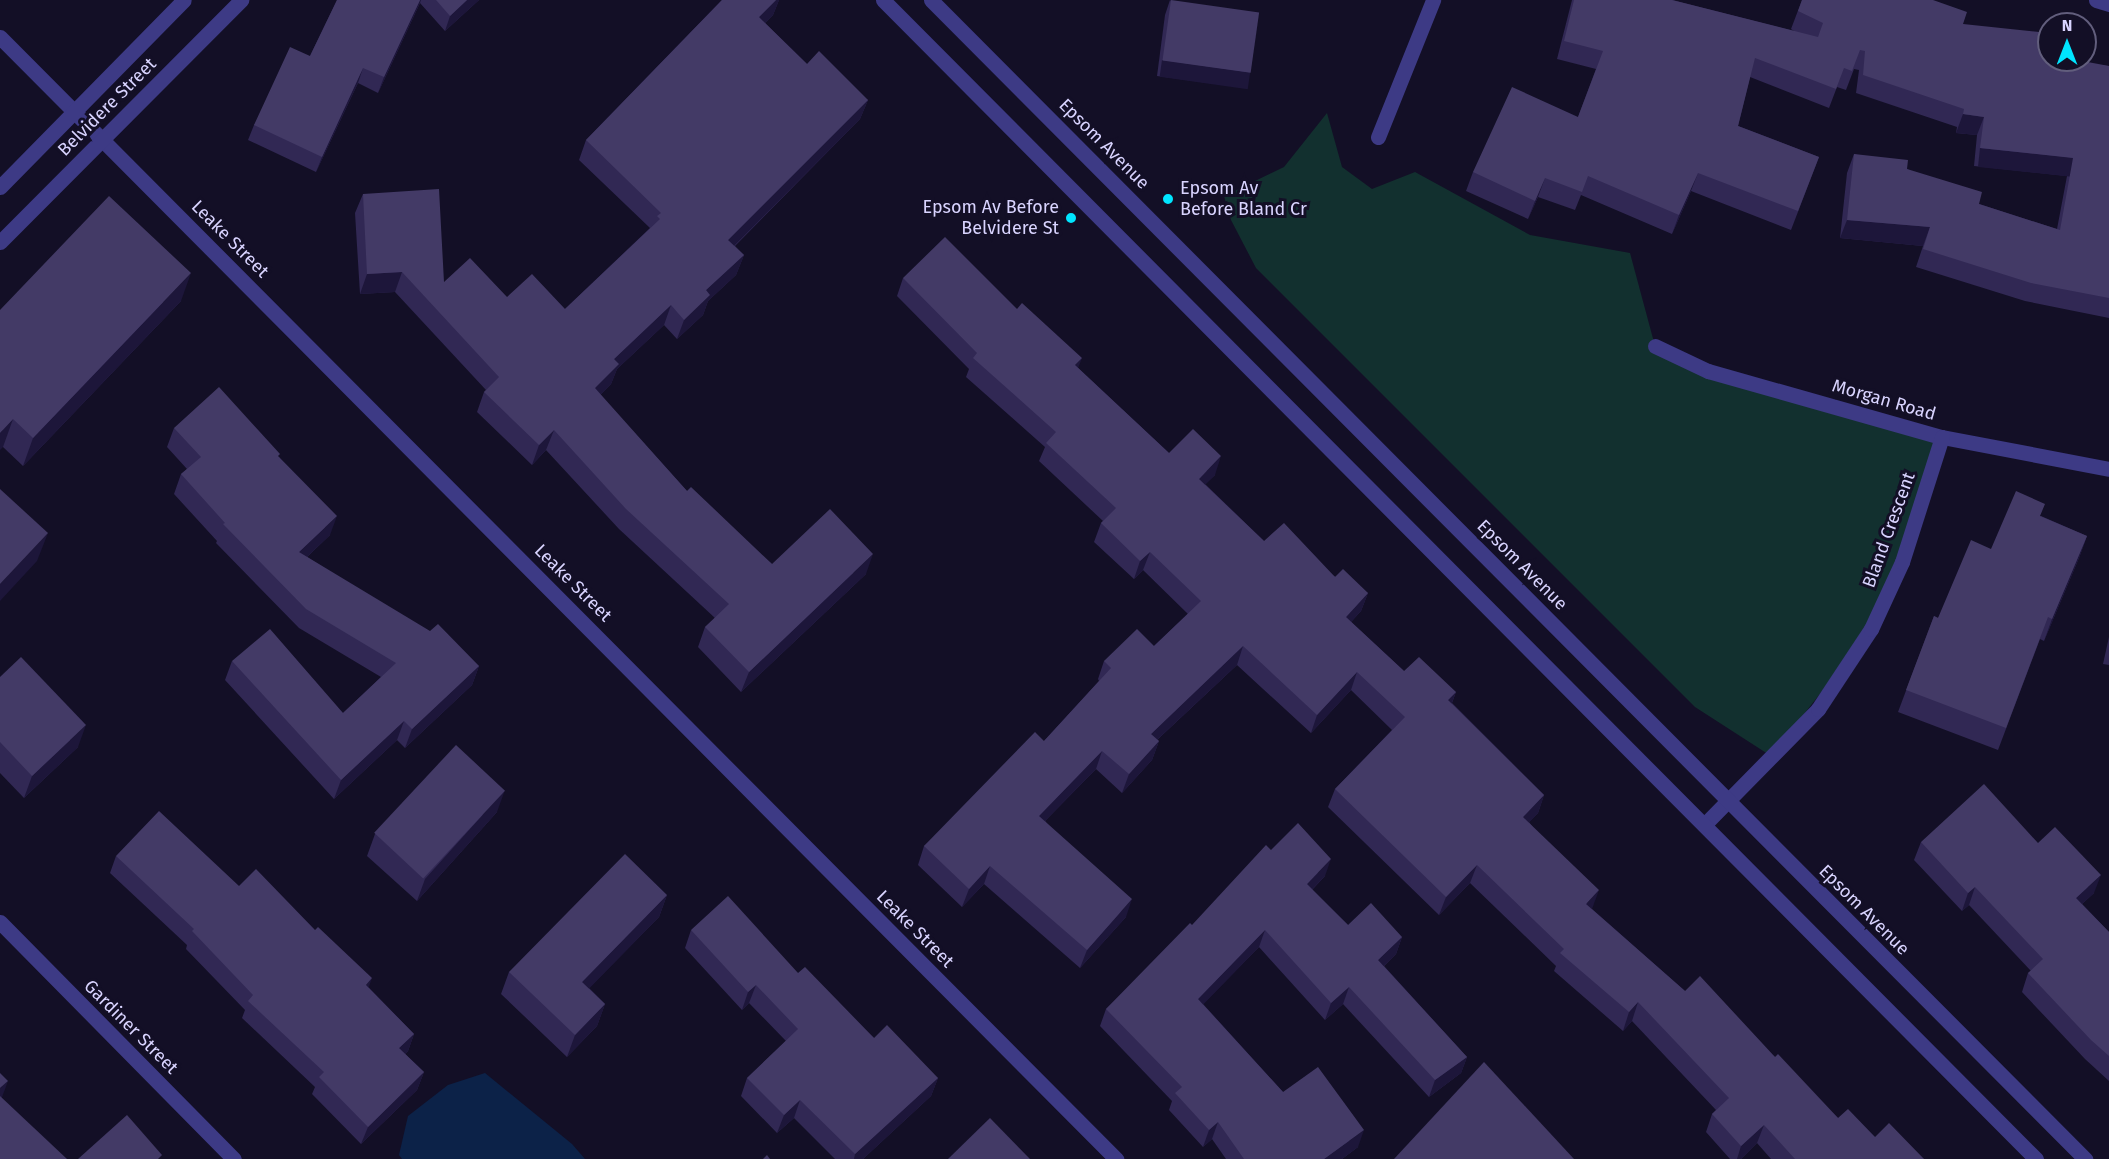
<!DOCTYPE html>
<style>
body{margin:0}
#map{position:relative;width:2109px;height:1159px;overflow:hidden;background:#130f26;font-family:"Fira Sans",sans-serif}
div>[style]{position:absolute}
.green>*{inset:0;background:#12302f}
.water>*{inset:0;background:#0c2248}
.minor>*{height:15px;margin:-7.5px;padding:0 7.5px;transform-origin:7.5px;border-radius:7.5px;background:#3d3a85}
.tertiary>*{height:15px;margin:-7.5px;padding:0 7.5px;transform-origin:7.5px;border-radius:7.5px;background:#3d3a85}
.wall>*{inset:0;background:#312854}
.shaded-wall>*{inset:0;background:#1d163a;transform-origin:0 0}
.building>*{inset:0;background:#433a66;transform-origin:0 0}
.dots>*{width:16px;height:16px;translate:-50% -50%;box-sizing:border-box;border:3px solid #130f26;border-radius:50%}
span{translate:-50% -50%;white-space:nowrap;text-align:center;line-height:1.15;-webkit-text-stroke:6px #130f26;paint-order:stroke}
.street-label{font-size:18px;color:#d9d4ff}
.poi-label{font-size:18px;color:#d9d4ff}
.left{translate:0 -50%;text-align:left}
.right{translate:-100% -50%;text-align:right}
.north{position:absolute;left:2037px;top:12px;width:60px;height:60px;box-sizing:border-box;background:#130f26;border:2px solid #625e7d;border-radius:50%;rotate:0deg;font-size:16px;font-weight:700;line-height:24px;text-align:center;color:#d9d4ff}
.north::after{content:'';display:block;margin:auto;width:21px;height:27px;background:#00e5ff;clip-path:polygon(50% 0,100% 100%,50% 72%,0 100%)}
</style>
<div id="map">
<div class="green">
<i style="clip-path:polygon(1327px 113px,1342px 167px,1372px 189px,1415px 172px,1530px 235px,1630px 253px,1655px 346px,1708px 371px,1942px 437px,1871px 629px,1771px 756px,1695px 707px,1256px 268px,1231px 220px,1224px 196px,1284px 167px)"></i>
</div>
<div class="water">
<i style="clip-path:polygon(485px 1073px,572px 1144px,585px 1159px,402px 1159px,399px 1155px,408px 1116px,448px 1085px)"></i>
</div>
<div class="minor">
<i style="left:2096px;top:0;width:14px;rotate:17deg"></i>
<i style="left:0;top:37px;width:1583px;rotate:45.15deg"></i>
<i style="left:1378px;top:137px;width:148px;rotate:-68.1deg"></i>
<i style="left:1655px;top:346px;width:59px;rotate:25.3deg"></i>
<i style="left:1708px;top:371px;width:243px;rotate:15.8deg"></i>
<i style="left:1942px;top:437px;width:170px;rotate:10.8deg"></i>
<i style="left:1705px;top:824px;width:161px;rotate:-45.5deg"></i>
<i style="left:1818px;top:709px;width:96px;rotate:-56.5deg"></i>
<i style="left:1871px;top:629px;width:74px;rotate:-65.2deg"></i>
<i style="left:1902px;top:562px;width:131px;rotate:-72.3deg"></i>
<i style="left:0;top:922px;width:333px;rotate:45.4deg"></i>
</div>
<div class="tertiary">
<i style="left:883px;top:0;width:1635px;rotate:45.15deg"></i>
<i style="left:931px;top:0;width:1636px;rotate:45.12deg"></i>
<i style="left:0;top:187px;width:262px;rotate:-45.5deg"></i>
<i style="left:0;top:242px;width:342px;rotate:-45.1deg"></i>
</div>
<div class="wall">
<i style="clip-path:polygon(337px 0,479px 0,445px 31px,420px 3px,378px 93px,358px 83px,316px 172px,248px 140px,254px 125px,310px 56px)"></i>
<i style="clip-path:polygon(722px 0,779px 0,773px 15px,765px 23px,807px 64px,868px 100px,860px 119px,735px 246px,744px 255px,736px 275px,708px 301px,703px 315px,677px 339px,664px 325px,617px 369px,611px 384px,600px 395px,687px 491px,772px 564px,866px 574px,741px 692px,698px 647px,705px 627px,715px 618px,619px 529px,546px 450px,532px 465px,477px 412px,484px 392px,486px 390px,395px 292px,360px 294px,355px 213px,363px 194px,444px 282px,507px 297px,565px 309px,650px 228px,579px 160px,586px 140px)"></i>
<i style="clip-path:polygon(1170px 0,1250px 72px,1245px 88px,1157px 76px,1165px 15px)"></i>
<i style="clip-path:polygon(1572px 0,1672px 0,1794px 31px,1791px 29px,1802px 0,1963px 24px,2049px 60px,2109px 66px,2109px 318px,2025px 301px,1916px 267px,1923px 246px,1840px 238px,1847px 173px,1854px 154px,1907px 169px,1979px 204px,2057px 229px,2067px 176px,1974px 166px,1977px 135px,1956px 133px,1957px 127px,1856px 93px,1859px 70px,1854px 69px,1846px 90px,1837px 87px,1829px 108px,1750px 77px,1738px 126px,1819px 157px,1791px 230px,1691px 191px,1672px 234px,1581px 195px,1575px 210px,1538px 197px,1528px 219px,1466px 191px,1473px 172px,1578px 117px,1596px 69px,1557px 59px)"></i>
<i style="clip-path:polygon(903px 278px,1017px 309px,1078px 368px,1169px 453px,1215px 475px,1205px 484px,1264px 541px,1368px 593px,1361px 611px,1351px 622px,1404px 671px,1456px 692px,1452px 703px,1544px 795px,1538px 813px,1529px 822px,1592px 909px,1685px 991px,1775px 1057px,1838px 1118px,1875px 1137px,1924px 1159px,1771px 1159px,1757px 1143px,1741px 1159px,1730px 1159px,1706px 1132px,1712px 1114px,1716px 1110px,1632px 1021px,1623px 1031px,1554px 971px,1556px 966px,1470px 883px,1439px 915px,1328px 807px,1335px 789px,1392px 730px,1351px 690px,1311px 733px,1237px 665px,1157px 740px,1159px 741px,1152px 760px,1122px 793px,1096px 769px,1045px 821px,1126px 917px,1080px 968px,984px 884px,962px 907px,918px 865px,924px 846px,1044px 741px,1099px 681px,1098px 679px,1104px 661px,1154px 646px,1188px 614px,1143px 570px,1134px 579px,1094px 542px,1101px 523px,1103px 521px,1039px 461px,1045px 447px,966px 377px,969px 369px,897px 296px)"></i>
<i style="clip-path:polygon(181px 301px,23px 466px,3px 447px,0 310px)"></i>
<i style="clip-path:polygon(174px 428px,279px 457px,330px 535px,307px 557px,479px 666px,472px 685px,405px 748px,397px 740px,334px 799px,225px 680px,232px 661px,343px 713px,381px 677px,299px 628px,216px 543px,217px 541px,174px 494px,181px 474px,187px 469px,167px 447px)"></i>
<i style="clip-path:polygon(2041px 516px,2087px 536px,2079px 558px,2044px 641px,2040px 639px,1998px 750px,1898px 712px,1934px 616px,1938px 618px,1991px 549px)"></i>
<i style="clip-path:polygon(2109px 637px,2109px 665px,2103px 664px)"></i>
<i style="clip-path:polygon(0 677px,78px 747px,24px 798px,0 773px)"></i>
<i style="clip-path:polygon(497px 812px,417px 901px,367px 856px,375px 834px)"></i>
<i style="clip-path:polygon(1921px 842px,2038px 843px,2094px 893px,2082px 904px,2109px 932px,2109px 1081px,2085px 1059px,2022px 992px,2028px 973px,2031px 971px,1969px 905px,1962px 911px,1914px 860px)"></i>
<i style="clip-path:polygon(1271px 850px,1325px 876px,1312px 890px,1348px 925px,1402px 937px,1396px 954px,1384px 966px,1467px 1057px,1461px 1073px,1429px 1097px,1343px 1004px,1325px 1020px,1259px 947px,1203px 1004px,1283px 1092px,1358px 1147px,1342px 1159px,1226px 1159px,1212px 1139px,1203px 1147px,1169px 1110px,1172px 1101px,1100px 1026px,1106px 1009px)"></i>
<i style="clip-path:polygon(116px 856px,239px 886px,369px 988px,414px 1034px,408px 1051px,405px 1054px,424px 1072px,417px 1090px,361px 1144px,312px 1094px,315px 1087px,242px 1018px,245px 1010px,186px 949px,187px 945px,110px 873px)"></i>
<i style="clip-path:polygon(667px 895px,659px 917px,589px 988px,605px 1004px,597px 1026px,567px 1057px,501px 994px,509px 972px)"></i>
<i style="clip-path:polygon(691px 930px,798px 973px,874px 1038px,938px 1078px,931px 1096px,863px 1159px,835px 1159px,794px 1118px,777px 1133px,741px 1096px,747px 1078px,786px 1041px,749px 1003px,742px 1010px,685px 948px)"></i>
</div>
<div class="shaded-wall">
<i style="clip-path:polygon(420px 0,421px 0,420px 3px,378px 93px,384px 77px)"></i>
<i style="clip-path:polygon(467px 0,479px 0,445px 31px,450px 16px)"></i>
<i style="clip-path:polygon(776px 0,779px 0,773px 15px,752px 36px,759px 17px)"></i>
<i style="left:1162px;top:60px;width:89px;height:17px;rotate:8deg"></i>
<i style="clip-path:polygon(363px 68px,358px 83px,316px 172px,322px 157px)"></i>
<i style="clip-path:polygon(868px 100px,860px 119px,721px 259px,728px 240px)"></i>
<i style="clip-path:polygon(1963px 114px,1984px 117px,1977px 135px,1956px 133px)"></i>
<i style="left:1980px;top:148px;width:94px;height:19px;rotate:6deg"></i>
<i style="clip-path:polygon(1698px 173px,1691px 191px,1672px 234px,1679px 215px)"></i>
<i style="clip-path:polygon(1545px 178px,1538px 197px,1528px 219px,1535px 201px)"></i>
<i style="clip-path:polygon(1847px 220px,1930px 227px,1923px 246px,1840px 238px)"></i>
<i style="clip-path:polygon(744px 255px,736px 275px,708px 301px,703px 315px,677px 339px,684px 320px,706px 290px)"></i>
<i style="clip-path:polygon(402px 272px,395px 292px,360px 294px,367px 274px)"></i>
<i style="clip-path:polygon(191px 273px,181px 301px,23px 466px,33px 438px)"></i>
<i style="clip-path:polygon(671px 305px,664px 325px,617px 369px,611px 384px,587px 408px,595px 388px,614px 359px)"></i>
<i style="clip-path:polygon(1082px 358px,1075px 376px,1075px 365px)"></i>
<i style="clip-path:polygon(13px 419px,3px 447px,0 450px,0 433px)"></i>
<i style="clip-path:polygon(554px 430px,546px 450px,532px 465px,539px 445px)"></i>
<i style="clip-path:polygon(1221px 456px,1215px 475px,1193px 497px,1199px 479px)"></i>
<i style="clip-path:polygon(337px 516px,330px 535px,292px 571px,299px 552px)"></i>
<i style="clip-path:polygon(48px 533px,37px 561px,0 601px,0 584px)"></i>
<i style="clip-path:polygon(2087px 536px,2079px 558px,2044px 641px,2052px 619px)"></i>
<i style="clip-path:polygon(1150px 552px,1143px 570px,1134px 579px,1140px 561px)"></i>
<i style="clip-path:polygon(873px 554px,866px 574px,741px 692px,749px 672px)"></i>
<i style="clip-path:polygon(1368px 593px,1361px 611px,1339px 635px,1346px 617px)"></i>
<i style="clip-path:polygon(1243px 646px,1237px 665px,1144px 752px,1151px 734px)"></i>
<i style="clip-path:polygon(479px 666px,472px 685px,405px 748px,412px 729px)"></i>
<i style="clip-path:polygon(1357px 672px,1351px 690px,1311px 733px,1317px 715px)"></i>
<i style="clip-path:polygon(1456px 692px,1449px 710px,1448px 700px)"></i>
<i style="clip-path:polygon(404px 721px,397px 740px,334px 799px,341px 780px)"></i>
<i style="clip-path:polygon(86px 725px,78px 747px,24px 798px,32px 776px)"></i>
<i style="clip-path:polygon(1159px 741px,1152px 760px,1122px 793px,1129px 774px)"></i>
<i style="clip-path:polygon(1102px 751px,1096px 769px,1032px 834px,1039px 816px)"></i>
<i style="clip-path:polygon(505px 790px,497px 812px,417px 901px,425px 879px)"></i>
<i style="clip-path:polygon(1544px 795px,1538px 813px,1517px 835px,1523px 817px)"></i>
<i style="clip-path:polygon(1331px 859px,1325px 876px,1301px 901px,1307px 884px)"></i>
<i style="clip-path:polygon(1477px 865px,1470px 883px,1439px 915px,1446px 897px)"></i>
<i style="clip-path:polygon(990px 866px,984px 884px,962px 907px,969px 889px)"></i>
<i style="clip-path:polygon(2101px 875px,2094px 893px,2069px 916px,2076px 898px)"></i>
<i style="clip-path:polygon(1975px 887px,1969px 905px,1962px 911px,1968px 893px)"></i>
<i style="clip-path:polygon(1599px 890px,1592px 909px,1579px 922px,1586px 904px)"></i>
<i style="clip-path:polygon(667px 895px,659px 917px,574px 1004px,582px 982px)"></i>
<i style="clip-path:polygon(1132px 899px,1126px 917px,1080px 968px,1087px 950px)"></i>
<i style="clip-path:polygon(1265px 930px,1259px 947px,1192px 1016px,1198px 999px)"></i>
<i style="clip-path:polygon(1402px 937px,1396px 954px,1372px 977px,1378px 960px)"></i>
<i style="clip-path:polygon(372px 978px,366px 995px,366px 985px)"></i>
<i style="clip-path:polygon(756px 985px,749px 1003px,742px 1010px,748px 992px)"></i>
<i style="clip-path:polygon(1349px 987px,1343px 1004px,1325px 1020px,1331px 1003px)"></i>
<i style="clip-path:polygon(1638px 1002px,1632px 1021px,1623px 1031px,1629px 1012px)"></i>
<i style="clip-path:polygon(605px 1004px,597px 1026px,567px 1057px,575px 1035px)"></i>
<i style="clip-path:polygon(414px 1034px,408px 1051px,393px 1065px,399px 1048px)"></i>
<i style="clip-path:polygon(1467px 1057px,1461px 1073px,1429px 1097px,1435px 1080px)"></i>
<i style="clip-path:polygon(424px 1072px,417px 1090px,361px 1144px,368px 1127px)"></i>
<i style="clip-path:polygon(938px 1078px,931px 1096px,863px 1159px,854px 1159px,855px 1154px)"></i>
<i style="clip-path:polygon(8px 1081px,1px 1100px,0 1101px,0 1088px)"></i>
<i style="clip-path:polygon(800px 1100px,794px 1118px,777px 1133px,784px 1115px)"></i>
<i style="clip-path:polygon(1218px 1122px,1212px 1139px,1203px 1147px,1209px 1130px)"></i>
<i style="clip-path:polygon(1764px 1125px,1757px 1143px,1741px 1159px,1737px 1159px,1741px 1146px)"></i>
<i style="clip-path:polygon(1364px 1130px,1358px 1147px,1342px 1159px,1324px 1159px)"></i>
</div>
<div class="building">
<i style="clip-path:polygon(337px 0,420px 0,384px 77px,363px 68px,322px 157px,254px 125px,290px 47px,310px 56px)"></i>
<i style="clip-path:polygon(436px 0,467px 0,450px 16px)"></i>
<i style="clip-path:polygon(722px 0,776px 0,759px 17px,807px 64px,819px 51px,868px 100px,728px 240px,744px 255px,706px 290px,710px 295px,684px 320px,671px 305px,614px 359px,619px 364px,595px 388px,687px 491px,691px 487px,772px 564px,830px 509px,873px 554px,749px 672px,705px 627px,729px 604px,626px 509px,554px 430px,539px 445px,484px 392px,499px 377px,402px 272px,367px 274px,363px 194px,439px 189px,444px 282px,470px 258px,507px 297px,532px 274px,565px 309px,660px 219px,657px 216px,661px 213px,586px 140px)"></i>
<i style="left:1171px;top:0;width:89px;height:61px;rotate:8deg"></i>
<i style="clip-path:polygon(1574px 0,1672px 0,1818px 37px,1823px 23px,1798px 11px,1802px 0,1933px 0,1967px 12px,1963px 24px,2049px 33px,2049px 60px,2077px 60px,2109px 66px,2109px 298px,2031px 283px,1923px 249px,1930px 227px,1847px 220px,1854px 154px,1908px 160px,1907px 169px,1982px 192px,1979px 204px,2060px 230px,2073px 158px,1980px 148px,1984px 117px,1963px 114px,1964px 109px,1863px 75px,1865px 51px,1860px 50px,1852px 71px,1844px 68px,1836px 89px,1755px 58px,1738px 126px,1819px 157px,1798px 211px,1698px 173px,1679px 215px,1588px 176px,1582px 192px,1545px 178px,1535px 201px,1473px 172px,1512px 87px,1578px 117px,1603px 51px,1564px 41px)"></i>
<i style="clip-path:polygon(109px 196px,191px 273px,33px 438px,13px 419px,0 433px,0 310px)"></i>
<i style="clip-path:polygon(945px 237px,1017px 309px,1022px 303px,1082px 358px,1075px 365px,1169px 453px,1193px 429px,1221px 456px,1199px 479px,1264px 541px,1284px 523px,1335px 577px,1343px 569px,1368px 593px,1346px 617px,1404px 671px,1419px 657px,1456px 692px,1448px 700px,1544px 795px,1523px 817px,1599px 890px,1586px 904px,1685px 991px,1700px 976px,1775px 1057px,1778px 1054px,1838px 1118px,1848px 1109px,1875px 1137px,1889px 1123px,1924px 1159px,1795px 1159px,1764px 1125px,1741px 1146px,1712px 1114px,1729px 1098px,1638px 1002px,1629px 1012px,1560px 953px,1564px 949px,1477px 865px,1446px 897px,1335px 789px,1405px 717px,1357px 672px,1317px 715px,1243px 646px,1151px 734px,1159px 741px,1129px 774px,1102px 751px,1039px 816px,1132px 899px,1087px 950px,990px 866px,969px 889px,924px 846px,1035px 732px,1044px 741px,1111px 668px,1104px 661px,1137px 629px,1154px 646px,1201px 601px,1150px 552px,1140px 561px,1101px 523px,1116px 508px,1046px 443px,1056px 432px,973px 358px,977px 353px,903px 278px)"></i>
<i style="clip-path:polygon(219px 387px,280px 454px,278px 456px,337px 516px,299px 552px,430px 631px,438px 624px,479px 666px,412px 729px,404px 721px,341px 780px,232px 661px,270px 629px,343px 713px,396px 663px,306px 609px,223px 524px,225px 523px,181px 474px,201px 457px,174px 428px)"></i>
<i style="clip-path:polygon(0 489px,48px 533px,0 584px)"></i>
<i style="clip-path:polygon(2016px 491px,2045px 504px,2040px 516px,2087px 536px,2052px 619px,2048px 617px,2006px 728px,1906px 690px,1934px 616px,1938px 618px,1971px 540px,1991px 549px)"></i>
<i style="clip-path:polygon(21px 657px,86px 725px,32px 776px,0 742px,0 677px)"></i>
<i style="left:456px;top:745px;width:67px;height:120px;rotate:43deg"></i>
<i style="clip-path:polygon(1984px 784px,2038px 843px,2055px 827px,2101px 875px,2076px 898px,2109px 932px,2109px 1056px,2091px 1040px,2028px 973px,2043px 959px,1975px 887px,1968px 893px,1921px 842px)"></i>
<i style="clip-path:polygon(159px 811px,239px 886px,256px 869px,315px 930px,318px 927px,372px 978px,366px 985px,414px 1034px,399px 1048px,424px 1072px,368px 1127px,319px 1077px,324px 1072px,248px 1001px,253px 995px,192px 931px,194px 929px,116px 856px)"></i>
<i style="clip-path:polygon(1298px 823px,1331px 859px,1307px 884px,1348px 925px,1371px 903px,1402px 937px,1378px 960px,1467px 1057px,1435px 1080px,1349px 987px,1331px 1003px,1265px 930px,1198px 999px,1283px 1092px,1318px 1067px,1364px 1130px,1324px 1159px,1244px 1159px,1218px 1122px,1209px 1130px,1175px 1093px,1182px 1087px,1106px 1009px,1190px 923px,1192px 925px,1266px 845px,1271px 850px)"></i>
<i style="clip-path:polygon(625px 854px,667px 895px,582px 982px,605px 1004px,575px 1035px,509px 972px)"></i>
<i style="clip-path:polygon(728px 896px,798px 973px,805px 967px,874px 1038px,887px 1025px,938px 1078px,855px 1154px,800px 1100px,784px 1115px,747px 1078px,798px 1029px,756px 985px,748px 992px,691px 930px)"></i>
<i style="clip-path:polygon(1484px 1062px,1574px 1159px,1394px 1159px)"></i>
<i style="clip-path:polygon(0 1073px,8px 1081px,0 1088px)"></i>
<i style="clip-path:polygon(0 1096px,67px 1159px,0 1159px)"></i>
<i style="clip-path:polygon(127px 1115px,162px 1155px,158px 1159px,78px 1159px)"></i>
<i style="clip-path:polygon(990px 1118px,1030px 1159px,948px 1159px)"></i>
<i style="clip-path:polygon(767px 1155px,770px 1159px,763px 1159px)"></i>
</div>
<div class="dots">
<i style="left:1168px;top:199px;background:#00e5ff"></i>
<i style="left:1071px;top:218px;background:#00e5ff"></i>
</div>
<div class="street-label">
<span style="left:107px;top:107px;rotate:-45deg">Belvidere Street</span>
<span style="left:1104px;top:144px;rotate:45deg">Epsom Avenue</span>
<span style="left:230px;top:239px;rotate:45deg">Leake Street</span>
<span style="left:1884px;top:400px;rotate:16deg">Morgan Road</span>
<span style="left:1889px;top:530px;rotate:-70deg">Bland Crescent</span>
<span style="left:1522px;top:565px;rotate:45deg">Epsom Avenue</span>
<span style="left:573px;top:583px;rotate:45deg">Leake Street</span>
<span style="left:1864px;top:910px;rotate:45deg">Epsom Avenue</span>
<span style="left:915px;top:929px;rotate:45deg">Leake Street</span>
<span style="left:131px;top:1027px;rotate:45deg">Gardiner Street</span>
</div>
<div class="poi-label">
<span class="left" style="left:1180px;top:199px">Epsom Av<br>Before Bland Cr</span>
<span class="right" style="left:1059px;top:218px">Epsom Av Before<br>Belvidere St</span>
</div>
<div class="north">N</div>
</div>
